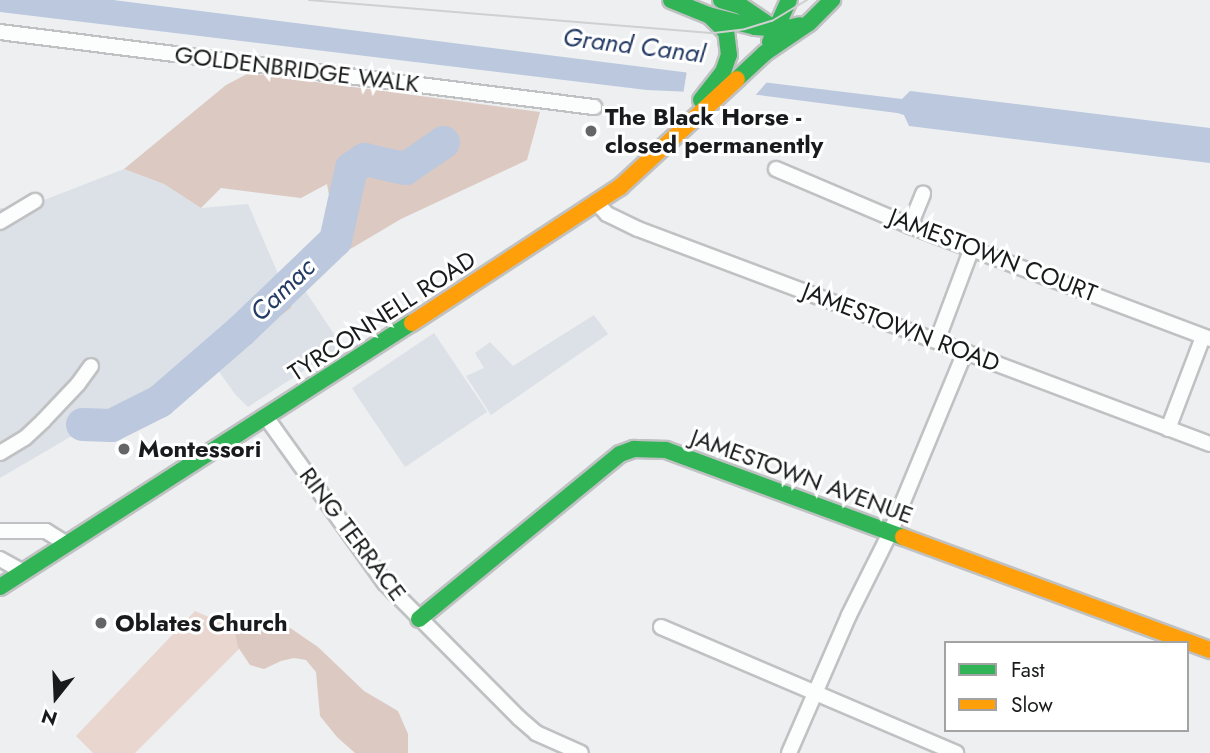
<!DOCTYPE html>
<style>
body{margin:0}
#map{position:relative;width:1210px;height:753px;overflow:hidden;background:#edeff1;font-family:Jost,sans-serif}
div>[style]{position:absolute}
.built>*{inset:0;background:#dce0e7;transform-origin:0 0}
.green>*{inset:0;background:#e8d6cf}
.forest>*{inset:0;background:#dccac2}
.water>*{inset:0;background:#bbc8dd}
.pier>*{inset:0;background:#edeff1}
.river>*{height:33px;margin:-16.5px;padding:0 16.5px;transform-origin:16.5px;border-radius:16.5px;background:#bbc8dd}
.roads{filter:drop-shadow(2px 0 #c0c1c3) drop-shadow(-2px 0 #c0c1c3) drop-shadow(0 2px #c0c1c3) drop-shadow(0 -2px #c0c1c3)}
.street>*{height:14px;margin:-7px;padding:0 7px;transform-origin:7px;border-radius:7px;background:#fcfdfd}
.fast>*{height:16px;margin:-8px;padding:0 8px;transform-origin:8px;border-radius:8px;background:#30b455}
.slow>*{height:16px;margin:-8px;padding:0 8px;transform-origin:8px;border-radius:8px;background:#ff9f0a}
.tram>*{height:2px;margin:-1px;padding:0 1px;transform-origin:1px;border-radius:1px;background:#cfd0d0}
.dots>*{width:19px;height:19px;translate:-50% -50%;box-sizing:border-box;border:4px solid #fff;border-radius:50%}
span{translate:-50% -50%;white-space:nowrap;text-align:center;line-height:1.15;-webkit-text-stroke:6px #fff;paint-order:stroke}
.street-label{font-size:24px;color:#191a1b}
.poi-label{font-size:24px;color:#191a1b;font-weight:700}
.left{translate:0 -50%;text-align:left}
.water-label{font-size:26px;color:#243b64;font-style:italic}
.legend{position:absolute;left:944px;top:641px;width:245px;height:91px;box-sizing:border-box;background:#fff;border:2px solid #a3a3a4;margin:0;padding:9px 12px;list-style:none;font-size:21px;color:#191a1b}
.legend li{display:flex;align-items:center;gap:14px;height:35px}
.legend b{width:35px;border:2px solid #a3a3a4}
.north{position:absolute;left:21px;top:662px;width:70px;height:70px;-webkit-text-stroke:5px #fff;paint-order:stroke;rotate:198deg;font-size:19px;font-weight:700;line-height:28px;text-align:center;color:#191a1b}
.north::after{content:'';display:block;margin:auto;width:24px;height:32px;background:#191a1b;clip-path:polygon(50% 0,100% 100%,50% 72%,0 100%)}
</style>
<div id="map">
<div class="built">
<i style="clip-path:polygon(124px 169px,164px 184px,201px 208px,248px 204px,279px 276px,209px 344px,298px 280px,342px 346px,248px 407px,235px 394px,203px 349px,103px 440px,70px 437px,0 478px,0 208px,21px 209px)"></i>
<i style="clip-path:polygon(594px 315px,608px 334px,491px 415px,466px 376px,484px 368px,475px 353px,490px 342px,513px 366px)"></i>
<i style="left:434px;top:333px;width:95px;height:99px;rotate:56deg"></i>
</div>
<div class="green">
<i style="clip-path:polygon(195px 611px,234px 628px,239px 649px,135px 753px,93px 753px,76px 736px)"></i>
</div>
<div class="forest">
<i style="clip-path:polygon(249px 73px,540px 112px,527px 160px,401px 219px,325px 264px,295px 288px,291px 308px,212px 364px,196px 356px,344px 211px,330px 201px,327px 184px,301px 198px,221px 188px,201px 208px,164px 184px,124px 169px,226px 85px)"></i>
<i style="clip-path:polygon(249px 617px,280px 621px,318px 647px,364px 691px,398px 711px,408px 734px,408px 753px,355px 753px,337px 737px,320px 716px,316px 672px,306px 660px,294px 658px,281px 661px,264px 669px,250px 665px,238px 647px,234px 628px,240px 620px)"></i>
</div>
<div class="water">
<i style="clip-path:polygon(0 0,113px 0,770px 83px,902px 99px,910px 91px,1210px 128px,1210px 163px,909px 126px,904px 115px,897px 113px,759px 95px,647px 90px,0 12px)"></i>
</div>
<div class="pier">
<i style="clip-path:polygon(687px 70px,767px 79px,767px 82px,753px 98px,683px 95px)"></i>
</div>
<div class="river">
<i style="left:82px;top:424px;width:29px;rotate:2deg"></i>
<i style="left:111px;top:425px;width:54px;rotate:-26.6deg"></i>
<i style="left:159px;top:401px;width:108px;rotate:-40.9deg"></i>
<i style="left:241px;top:330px;width:130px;rotate:-43.8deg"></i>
<i style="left:335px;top:240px;width:74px;rotate:-77.5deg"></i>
<i style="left:351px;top:168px;width:16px;rotate:-35deg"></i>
<i style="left:364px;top:159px;width:42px;rotate:12.4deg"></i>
<i style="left:405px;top:168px;width:46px;rotate:-34.4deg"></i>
</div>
<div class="roads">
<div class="street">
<i style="left:0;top:32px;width:599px;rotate:7.2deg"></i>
<i style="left:776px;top:169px;width:146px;rotate:23deg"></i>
<i style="left:910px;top:226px;width:321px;rotate:20.6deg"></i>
<i style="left:597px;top:203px;width:15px;rotate:48deg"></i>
<i style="left:607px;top:214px;width:34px;rotate:26deg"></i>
<i style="left:638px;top:229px;width:611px;rotate:20.6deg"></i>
<i style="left:0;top:222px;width:41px;rotate:-31deg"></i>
<i style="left:910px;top:226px;width:35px;rotate:-68deg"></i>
<i style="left:937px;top:341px;width:99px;rotate:-69.4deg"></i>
<i style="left:266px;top:417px;width:204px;rotate:54.4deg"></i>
<i style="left:385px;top:583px;width:190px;rotate:45.2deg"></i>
<i style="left:519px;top:718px;width:23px;rotate:41deg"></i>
<i style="left:536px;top:733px;width:49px;rotate:24deg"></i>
<i style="left:1168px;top:429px;width:98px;rotate:-69.2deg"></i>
<i style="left:0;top:453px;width:29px;rotate:-31deg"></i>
<i style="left:25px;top:438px;width:25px;rotate:-43deg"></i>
<i style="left:43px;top:421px;width:51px;rotate:-46.6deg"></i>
<i style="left:78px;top:384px;width:22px;rotate:-54deg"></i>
<i style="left:0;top:531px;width:46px"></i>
<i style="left:46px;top:531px;width:25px;rotate:32deg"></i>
<i style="left:0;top:559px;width:26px;rotate:29deg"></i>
<i style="left:661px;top:627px;width:321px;rotate:23.1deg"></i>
<i style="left:789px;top:753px;width:150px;rotate:-66.5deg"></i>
<i style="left:849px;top:615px;width:92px;rotate:-63.4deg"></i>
<i style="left:890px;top:533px;width:196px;rotate:-67.5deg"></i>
</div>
<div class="fast">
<i style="left:671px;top:0;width:40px;rotate:22deg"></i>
<i style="left:708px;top:15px;width:49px;rotate:14.3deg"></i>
<i style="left:755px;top:27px;width:28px;rotate:4deg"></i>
<i style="left:783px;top:29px;width:17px;rotate:-13deg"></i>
<i style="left:721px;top:0;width:21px;rotate:17deg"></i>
<i style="left:741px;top:6px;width:36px;rotate:34deg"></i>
<i style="left:770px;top:42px;width:46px;rotate:-65.7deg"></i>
<i style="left:737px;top:79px;width:38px;rotate:-43deg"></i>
<i style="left:765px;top:53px;width:53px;rotate:-34.3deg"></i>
<i style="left:809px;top:23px;width:33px;rotate:-45deg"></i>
<i style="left:701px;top:100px;width:36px;rotate:-52deg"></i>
<i style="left:723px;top:72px;width:18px;rotate:-71deg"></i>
<i style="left:729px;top:55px;width:23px;rotate:-97deg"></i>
<i style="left:726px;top:32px;width:23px;rotate:-135deg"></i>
<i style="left:0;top:587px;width:489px;rotate:-32.7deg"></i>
<i style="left:419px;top:619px;width:260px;rotate:-39.4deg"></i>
<i style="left:620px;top:454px;width:15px;rotate:-20deg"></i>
<i style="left:634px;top:449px;width:32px;rotate:2deg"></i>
<i style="left:666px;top:450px;width:252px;rotate:20.2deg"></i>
</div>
<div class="slow">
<i style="left:412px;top:323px;width:249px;rotate:-33.2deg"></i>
<i style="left:620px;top:187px;width:159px;rotate:-42.7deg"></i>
<i style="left:903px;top:537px;width:327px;rotate:20.2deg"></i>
</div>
</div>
<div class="tram">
<i style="left:309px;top:0;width:406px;rotate:4.7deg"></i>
<i style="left:714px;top:33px;width:31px;rotate:-7deg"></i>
<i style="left:745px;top:29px;width:28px;rotate:-17deg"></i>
<i style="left:772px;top:21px;width:41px;rotate:-31deg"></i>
</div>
<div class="dots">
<i style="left:591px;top:131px;background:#636566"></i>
<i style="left:124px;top:449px;background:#636566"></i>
<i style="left:101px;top:623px;background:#636566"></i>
</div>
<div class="street-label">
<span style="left:297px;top:69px;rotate:7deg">GOLDENBRIDGE WALK</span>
<span style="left:993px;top:255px;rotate:21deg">JAMESTOWN COURT</span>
<span style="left:382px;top:316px;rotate:-33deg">TYRCONNELL ROAD</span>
<span style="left:901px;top:327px;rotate:21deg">JAMESTOWN ROAD</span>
<span style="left:802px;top:476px;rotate:20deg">JAMESTOWN AVENUE</span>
<span style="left:353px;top:534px;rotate:53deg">RING TERRACE</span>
</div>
<div class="poi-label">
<span class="left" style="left:605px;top:131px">The Black Horse -<br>closed permanently</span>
<span class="left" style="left:138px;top:449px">Montessori</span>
<span class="left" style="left:115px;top:623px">Oblates Church</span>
</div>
<div class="water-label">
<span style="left:634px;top:46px;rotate:7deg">Grand Canal</span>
<span style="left:283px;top:290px;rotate:-44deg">Camac</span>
</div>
<ul class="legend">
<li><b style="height:9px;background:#30b455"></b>Fast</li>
<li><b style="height:9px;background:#ff9f0a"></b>Slow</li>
</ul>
<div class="north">N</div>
</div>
